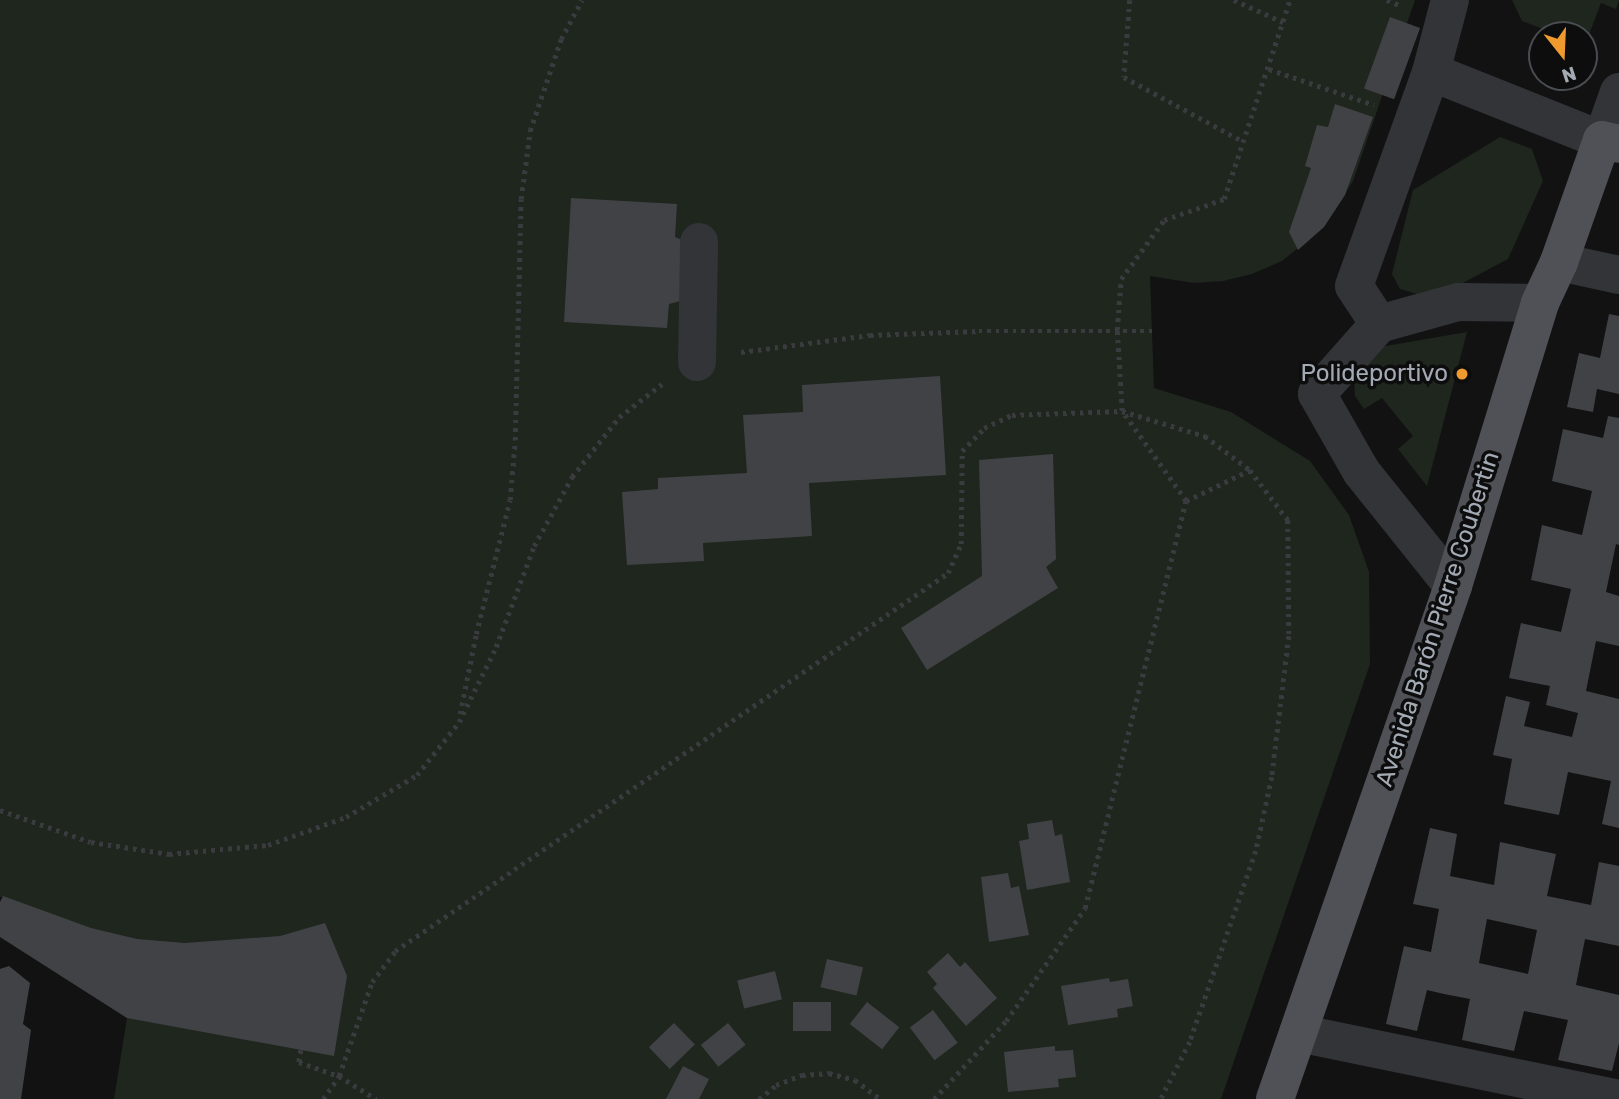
<!DOCTYPE html>
<meta charset="utf-8">
<style>
body{margin:0}
#map{position:relative;width:1619px;height:1099px;overflow:hidden;background:#121213;font-family:Rubik,sans-serif}
div>[style]{position:absolute}
.green>*{inset:0;background:#1e261e}
.building>*{inset:0;background:#414246;transform-origin:0 0}
.path>*{height:4.5px;margin-top:-2.25px;transform-origin:0;background:repeating-linear-gradient(90deg,#393b3f 0 3.5px,transparent 0 8.5px)}
.minor>*{height:38px;margin:-19px;padding:0 19px;transform-origin:19px;border-radius:19px;background:#333438}
.major>*{height:38px;margin:-19px;padding:0 19px;transform-origin:19px;border-radius:19px;background:#4f5157}
.dots>*{width:19px;height:19px;translate:-50% -50%;box-sizing:border-box;border:4px solid #0d0d0e;border-radius:50%}
span{translate:-50% -50%;white-space:nowrap;text-align:center;line-height:1.15;-webkit-text-stroke:7px #0d0d0e;paint-order:stroke}
.poi-label{font-size:24px;color:#a3aab4}
.right{translate:-100% -50%;text-align:right}
.street-label{font-size:24px;color:#a3aab4}
.north{position:absolute;left:1528px;top:21px;width:70px;height:70px;box-sizing:border-box;background:#0d0d0e;border:2px solid #494c50;border-radius:50%;rotate:162deg;font-size:19px;font-weight:700;line-height:28px;text-align:center;color:#a3aab4}
.north::after{content:'';display:block;margin:auto;width:24px;height:32px;background:#ee9a2f;clip-path:polygon(50% 0,100% 100%,50% 72%,0 100%)}
</style>
<div id="map">
<div class="green">
<i style="clip-path:polygon(0 0,1415px 0,1353px 181px,1324px 227px,1282px 261px,1252px 274px,1223px 281px,1194px 283px,1150px 276px,1154px 388px,1231px 412px,1310px 461px,1349px 515px,1369px 572px,1370px 664px,1221px 1099px,114px 1099px,127px 1018px,0 937px,3px 897px,0 897px)"></i>
<i style="clip-path:polygon(1512px 0,1619px 0,1616px 9px,1601px 3px,1585px 45px,1584px 35px,1559px 35px,1522px 21px)"></i>
<i style="clip-path:polygon(1500px 137px,1532px 149px,1543px 181px,1508px 259px,1459px 285px,1424px 296px,1400px 289px,1392px 274px,1413px 190px)"></i>
<i style="clip-path:polygon(1467px 332px,1427px 486px,1398px 449px,1413px 436px,1382px 398px,1364px 409px,1355px 396px,1354px 377px,1380px 347px)"></i>
</div>
<div class="building">
<i style="left:1390px;top:17px;width:32px;height:76px;rotate:20deg"></i>
<i style="clip-path:polygon(1335px 104px,1373px 117px,1345px 195px,1324px 227px,1298px 250px,1289px 232px,1311px 168px,1305px 166px,1317px 125px,1328px 127px)"></i>
<i style="clip-path:polygon(571px 198px,677px 204px,675px 237px,689px 243px,684px 300px,669px 304px,667px 328px,564px 322px)"></i>
<i style="clip-path:polygon(1609px 314px,1619px 316px,1619px 394px,1597px 389px,1593px 412px,1567px 407px,1579px 353px,1600px 358px)"></i>
<i style="clip-path:polygon(940px 376px,946px 475px,809px 483px,812px 536px,703px 543px,704px 561px,627px 565px,622px 492px,658px 489px,658px 478px,747px 473px,743px 415px,803px 412px,802px 385px)"></i>
<i style="clip-path:polygon(1608px 416px,1619px 418px,1619px 545px,1616px 544px,1606px 592px,1619px 596px,1619px 646px,1596px 641px,1586px 691px,1619px 699px,1619px 828px,1602px 824px,1611px 781px,1568px 772px,1559px 815px,1504px 804px,1512px 759px,1493px 755px,1506px 696px,1530px 702px,1524px 726px,1572px 737px,1578px 713px,1546px 705px,1550px 686px,1509px 678px,1521px 623px,1561px 632px,1571px 589px,1531px 580px,1542px 525px,1582px 535px,1592px 491px,1552px 481px,1563px 429px,1603px 438px)"></i>
<i style="clip-path:polygon(1053px 454px,1056px 559px,1046px 567px,1058px 588px,927px 670px,901px 628px,982px 576px,979px 460px)"></i>
<i style="clip-path:polygon(1052px 820px,1055px 836px,1062px 834px,1070px 882px,1027px 890px,1019px 841px,1029px 839px,1027px 824px)"></i>
<i style="clip-path:polygon(evenodd,1430px 828px,1457px 834px,1450px 876px,1494px 885px,1500px 842px,1556px 854px,1547px 896px,1591px 905px,1599px 862px,1619px 866px,1619px 946px,1585px 939px,1576px 985px,1619px 995px,1619px 1043px,1612px 1071px,1558px 1060px,1568px 1020px,1524px 1011px,1514px 1051px,1462px 1040px,1470px 999px,1444px 994px,1427px 990px,1417px 1031px,1386px 1024px,1404px 946px,1431px 952px,1439px 909px,1413px 904px,1430px 828px,1487px 919px,1537px 930px,1528px 974px,1479px 963px,1487px 919px)"></i>
<i style="clip-path:polygon(1008px 873px,1011px 888px,1019px 886px,1029px 935px,989px 942px,981px 877px)"></i>
<i style="clip-path:polygon(3px 896px,91px 928px,137px 939px,185px 943px,280px 936px,325px 923px,347px 976px,334px 1056px,127px 1018px,0 937px,0 902px)"></i>
<i style="clip-path:polygon(948px 953px,960px 967px,965px 962px,997px 998px,966px 1026px,933px 988px,937px 984px,927px 972px)"></i>
<i style="left:827px;top:959px;width:37px;height:29px;rotate:13deg"></i>
<i style="clip-path:polygon(9px 966px,30px 983px,23px 1024px,31px 1030px,21px 1099px,0 1099px,0 969px)"></i>
<i style="left:775px;top:971px;width:29px;height:39px;rotate:76deg"></i>
<i style="clip-path:polygon(1109px 978px,1110px 982px,1128px 979px,1133px 1006px,1117px 1009px,1118px 1017px,1068px 1025px,1061px 986px)"></i>
<i style="left:793px;top:1002px;width:38px;height:29px"></i>
<i style="left:867px;top:1002px;width:41px;height:28px;rotate:38deg"></i>
<i style="left:933px;top:1010px;width:41px;height:29px;rotate:53deg"></i>
<i style="left:674px;top:1023px;width:30px;height:35px;rotate:46deg"></i>
<i style="left:728px;top:1023px;width:28px;height:35px;rotate:51deg"></i>
<i style="clip-path:polygon(1055px 1046px,1055px 1051px,1073px 1050px,1076px 1077px,1058px 1079px,1059px 1087px,1008px 1092px,1004px 1052px)"></i>
<i style="clip-path:polygon(683px 1066px,709px 1079px,699px 1099px,666px 1099px)"></i>
</div>
<div class="path">
<i style="left:1130px;top:0;width:77px;rotate:94.5deg"></i>
<i style="left:1124px;top:77px;width:136px;rotate:28.4deg"></i>
<i style="left:1234px;top:0;width:54px;rotate:24.2deg"></i>
<i style="left:1387px;top:0;width:16px;rotate:22deg"></i>
<i style="left:1269px;top:69px;width:111px;rotate:18.9deg"></i>
<i style="left:741px;top:352px;width:130px;rotate:-7.5deg"></i>
<i style="left:870px;top:335px;width:109px;rotate:-2.1deg"></i>
<i style="left:979px;top:331px;width:173px"></i>
<i style="left:1186px;top:501px;width:71px;rotate:-25.8deg"></i>
<i style="left:460px;top:714px;width:82px;rotate:-78.7deg"></i>
<i style="left:476px;top:634px;width:138px;rotate:-75.8deg"></i>
<i style="left:510px;top:500px;width:60px;rotate:-85.2deg"></i>
<i style="left:515px;top:440px;width:241px;rotate:-88.6deg"></i>
<i style="left:521px;top:199px;width:69px;rotate:-82.5deg"></i>
<i style="left:530px;top:131px;width:97px;rotate:-71.4deg"></i>
<i style="left:561px;top:39px;width:44px;rotate:-61.7deg"></i>
<i style="left:0;top:810px;width:96px;rotate:19.4deg"></i>
<i style="left:91px;top:842px;width:79px;rotate:8.7deg"></i>
<i style="left:169px;top:854px;width:99px;rotate:-5.2deg"></i>
<i style="left:268px;top:845px;width:83px;rotate:-19.7deg"></i>
<i style="left:346px;top:817px;width:82px;rotate:-30.6deg"></i>
<i style="left:417px;top:775px;width:68px;rotate:-51.6deg"></i>
<i style="left:459px;top:722px;width:84px;rotate:-63.7deg"></i>
<i style="left:496px;top:647px;width:108px;rotate:-69.4deg"></i>
<i style="left:534px;top:546px;width:79px;rotate:-61.2deg"></i>
<i style="left:572px;top:477px;width:76px;rotate:-51.9deg"></i>
<i style="left:619px;top:417px;width:54px;rotate:-37.5deg"></i>
<i style="left:301px;top:1050px;width:12px;rotate:99deg"></i>
<i style="left:299px;top:1062px;width:42px;rotate:19.3deg"></i>
<i style="left:339px;top:1076px;width:44px;rotate:31.9deg"></i>
<i style="left:323px;top:1099px;width:28px;rotate:-55deg"></i>
<i style="left:339px;top:1076px;width:100px;rotate:-70.7deg"></i>
<i style="left:372px;top:982px;width:39px;rotate:-53deg"></i>
<i style="left:395px;top:951px;width:670px;rotate:-34.35deg"></i>
<i style="left:948px;top:573px;width:32px;rotate:-66deg"></i>
<i style="left:961px;top:544px;width:93px;rotate:-89.4deg"></i>
<i style="left:962px;top:451px;width:32px;rotate:-46deg"></i>
<i style="left:984px;top:428px;width:31px;rotate:-25deg"></i>
<i style="left:1012px;top:415px;width:110px;rotate:-2.1deg"></i>
<i style="left:1122px;top:411px;width:87px;rotate:16.8deg"></i>
<i style="left:1205px;top:436px;width:56px;rotate:37.1deg"></i>
<i style="left:1250px;top:470px;width:63px;rotate:52.8deg"></i>
<i style="left:1288px;top:520px;width:116px;rotate:89.5deg"></i>
<i style="left:1289px;top:636px;width:142px;rotate:96.9deg"></i>
<i style="left:1272px;top:777px;width:76px;rotate:102.2deg"></i>
<i style="left:1256px;top:851px;width:202px;rotate:109.1deg"></i>
<i style="left:1190px;top:1042px;width:64px;rotate:117deg"></i>
<i style="left:759px;top:1099px;width:22px;rotate:-39deg"></i>
<i style="left:776px;top:1085px;width:28px;rotate:-21deg"></i>
<i style="left:802px;top:1075px;width:27px;rotate:-4deg"></i>
<i style="left:829px;top:1073px;width:27px;rotate:15deg"></i>
<i style="left:855px;top:1080px;width:31px;rotate:37deg"></i>
<i style="left:934px;top:1099px;width:106px;rotate:-47.3deg"></i>
<i style="left:1006px;top:1021px;width:138px;rotate:-55deg"></i>
<i style="left:1085px;top:908px;width:419px;rotate:-76.1deg"></i>
<i style="left:1186px;top:501px;width:110px;rotate:-125.4deg"></i>
<i style="left:1122px;top:411px;width:81px;rotate:-93.5deg"></i>
<i style="left:1117px;top:330px;width:51px;rotate:-85.5deg"></i>
<i style="left:1121px;top:279px;width:73px;rotate:-53.9deg"></i>
<i style="left:1164px;top:220px;width:64px;rotate:-19.3deg"></i>
<i style="left:1224px;top:199px;width:210px;rotate:-71.7deg"></i>
</div>
<div class="minor">
<i style="left:1431px;top:72px;width:184px;rotate:21.7deg"></i>
<i style="left:1602px;top:140px;width:51px;rotate:-70.5deg"></i>
<i style="left:1559px;top:262px;width:61px;rotate:12.2deg"></i>
<i style="left:1379px;top:324px;width:45px;rotate:-123.3deg"></i>
<i style="left:1354px;top:286px;width:227px;rotate:-70.2deg"></i>
<i style="left:1431px;top:72px;width:74px;rotate:-75.2deg"></i>
<i style="left:697px;top:362px;width:120px;rotate:-89deg"></i>
<i style="left:1453px;top:586px;width:147px;rotate:-128.7deg"></i>
<i style="left:1361px;top:471px;width:89px;rotate:-119.7deg"></i>
<i style="left:1317px;top:394px;width:94px;rotate:-48.5deg"></i>
<i style="left:1379px;top:324px;width:82px;rotate:-15.6deg"></i>
<i style="left:1458px;top:302px;width:82px;rotate:0.7deg"></i>
<i style="left:1298px;top:1033px;width:328px;rotate:11.6deg"></i>
</div>
<div class="major">
<i style="left:1275px;top:1099px;width:543px;rotate:-70.86deg"></i>
<i style="left:1453px;top:586px;width:296px;rotate:-72.9deg"></i>
<i style="left:1540px;top:303px;width:45px;rotate:-65.1deg"></i>
<i style="left:1559px;top:262px;width:129px;rotate:-70.6deg"></i>
<i style="left:1602px;top:140px;width:17px;rotate:13deg"></i>
</div>
<div class="dots">
<i style="left:1462px;top:374px;background:#ee9a2f"></i>
</div>
<div class="poi-label">
<span class="right" style="left:1448px;top:374px">Polideportivo</span>
</div>
<div class="street-label">
<span style="left:1438px;top:619px;rotate:-72deg">Avenida Barón Pierre Coubertin</span>
</div>
<div class="north">N</div>
</div>
